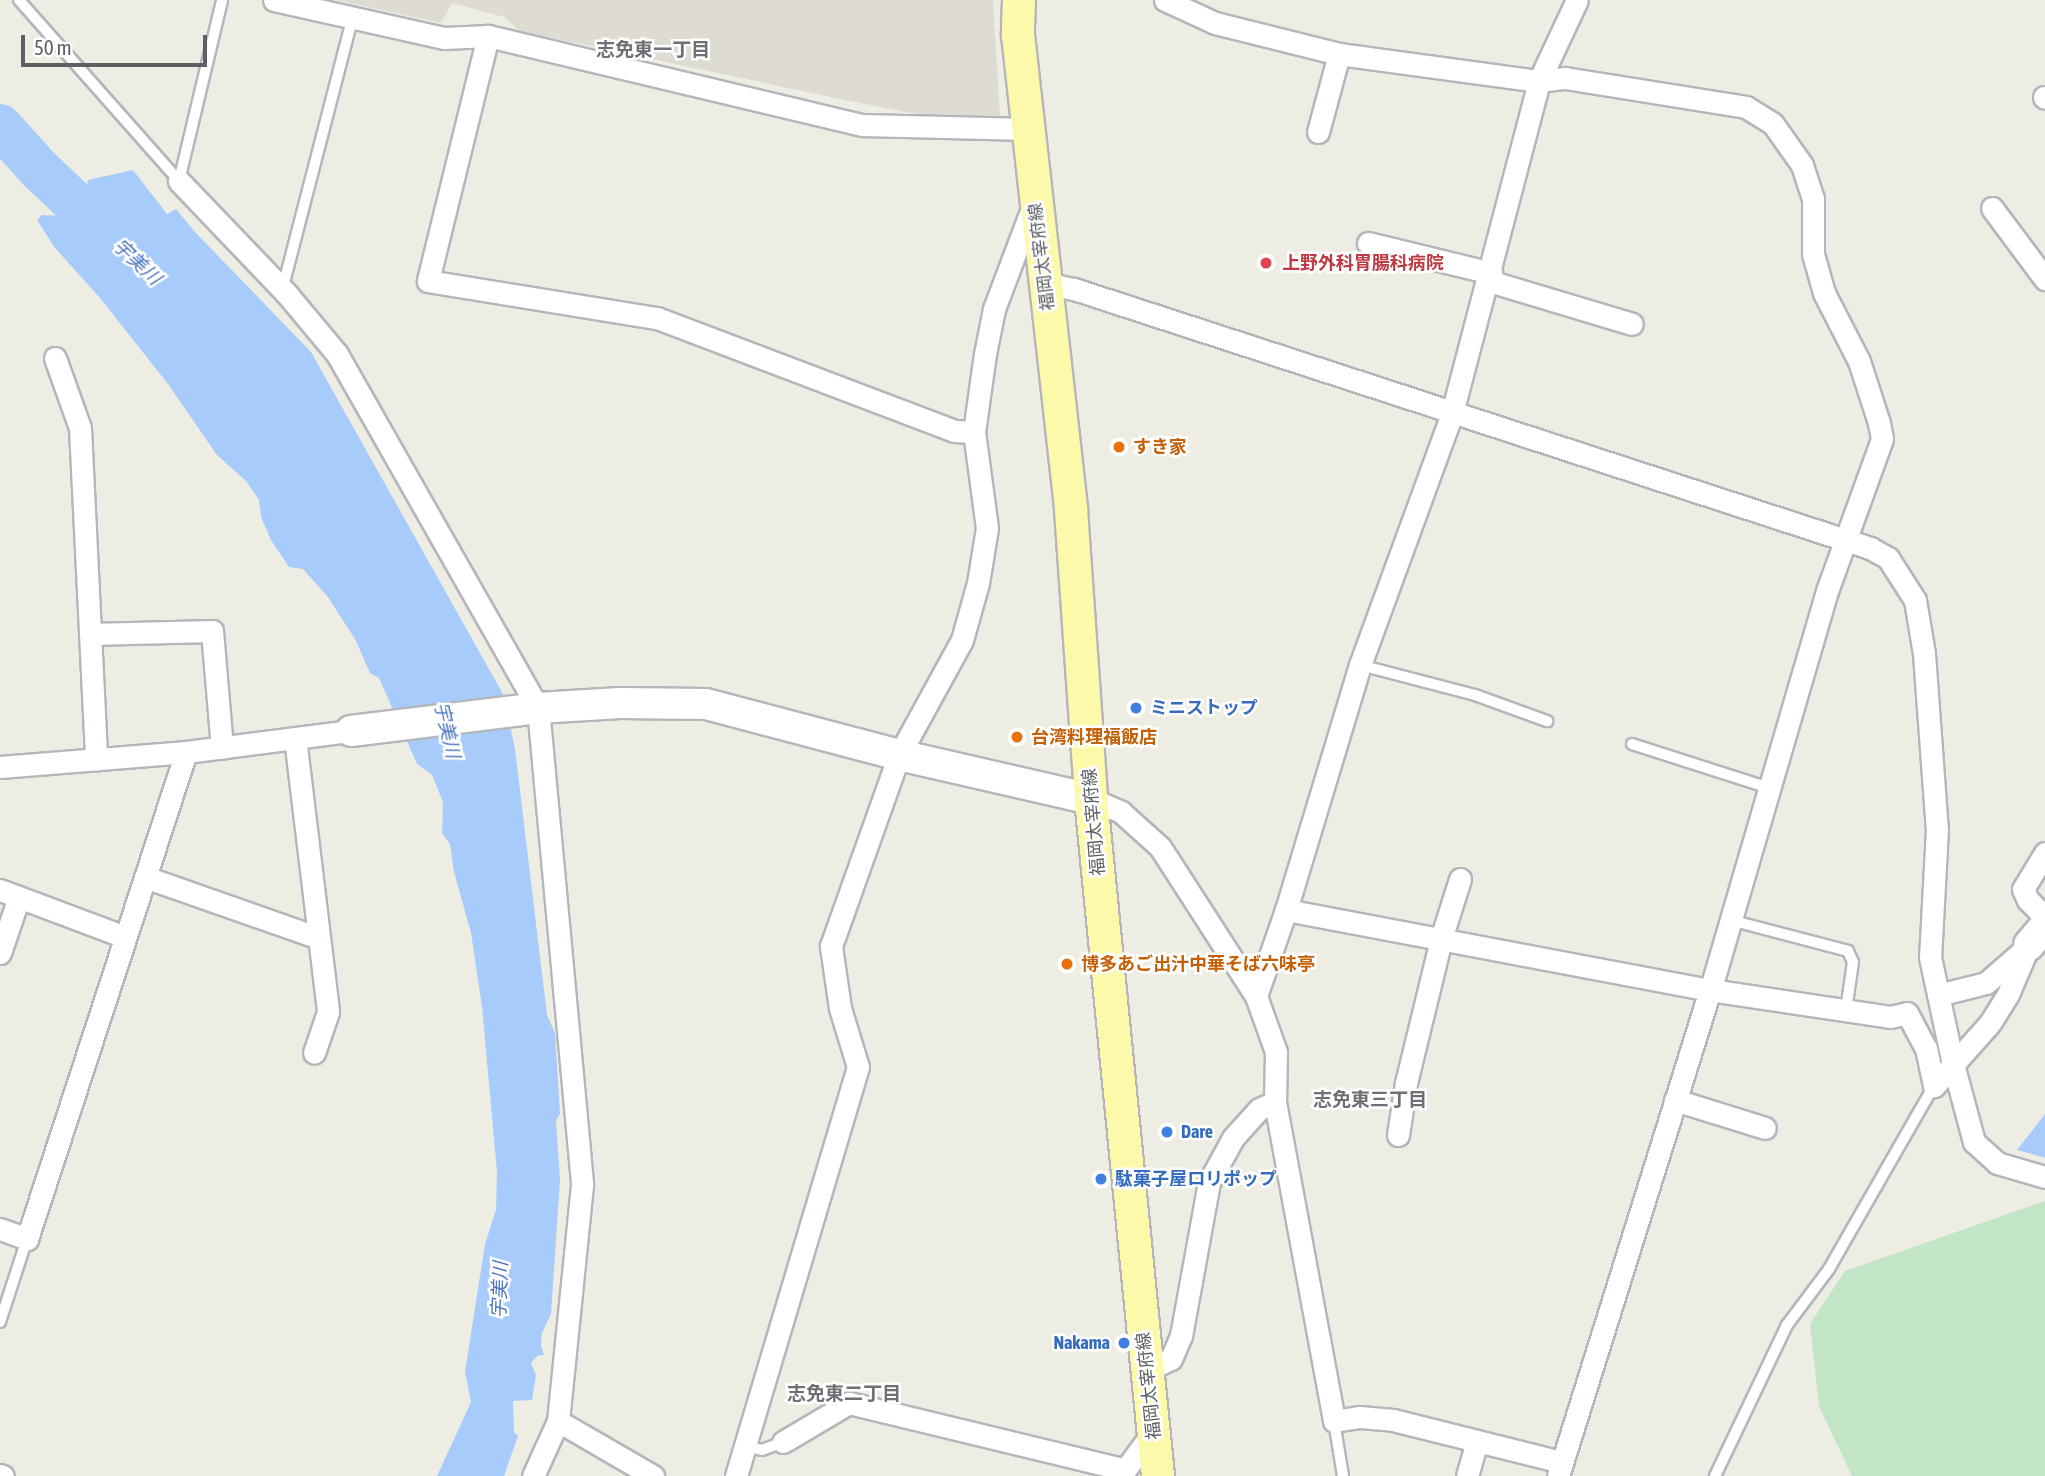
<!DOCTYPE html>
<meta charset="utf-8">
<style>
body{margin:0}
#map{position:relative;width:2045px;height:1476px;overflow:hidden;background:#eeede4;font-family:"Asap Condensed","Noto Sans JP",sans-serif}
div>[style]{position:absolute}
.education>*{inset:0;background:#dedcd2}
.green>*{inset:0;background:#c2e5c6}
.water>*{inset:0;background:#a7ccfc}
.river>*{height:44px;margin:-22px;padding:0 22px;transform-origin:22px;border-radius:22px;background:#a7ccfc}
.roads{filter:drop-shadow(2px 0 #b5b6bb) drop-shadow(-2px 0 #b5b6bb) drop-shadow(0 2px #b5b6bb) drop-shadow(0 -2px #b5b6bb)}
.lane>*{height:10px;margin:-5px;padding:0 5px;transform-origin:5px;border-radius:5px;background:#fff}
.street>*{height:21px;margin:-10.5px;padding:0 10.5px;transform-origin:10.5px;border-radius:10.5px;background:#fff}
.secondary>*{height:30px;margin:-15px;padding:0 15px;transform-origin:15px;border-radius:15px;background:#fff}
.primary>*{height:32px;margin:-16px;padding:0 16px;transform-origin:16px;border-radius:16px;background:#fcf9ab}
.dots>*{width:19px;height:19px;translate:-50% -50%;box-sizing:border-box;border:4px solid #fff;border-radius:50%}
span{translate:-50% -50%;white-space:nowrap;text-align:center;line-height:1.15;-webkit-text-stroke:5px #fff;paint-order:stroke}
.street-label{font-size:18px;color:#5c5f64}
.health-label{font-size:18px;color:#be3a42;font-weight:700}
.left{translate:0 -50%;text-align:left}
.food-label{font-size:18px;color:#c56008;font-weight:700}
.shop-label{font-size:18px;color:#366cbe;font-weight:700}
.right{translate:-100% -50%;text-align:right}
.neighbourhood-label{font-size:19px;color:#6d7176;font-weight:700}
.water-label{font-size:19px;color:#4974bf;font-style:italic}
.scale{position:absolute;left:21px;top:35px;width:186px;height:32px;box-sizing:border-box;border:4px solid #5c5f64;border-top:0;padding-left:9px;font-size:21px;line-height:24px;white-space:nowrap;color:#5c5f64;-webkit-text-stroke:5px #fff;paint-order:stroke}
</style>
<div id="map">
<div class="education">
<i style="clip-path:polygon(336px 0,993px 0,1000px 117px,916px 114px,840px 99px,520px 31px,504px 17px,452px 3px,441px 23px)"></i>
</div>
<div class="green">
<i style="clip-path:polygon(2045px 1201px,2045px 1476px,1852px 1476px,1819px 1406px,1810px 1324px,1845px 1271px)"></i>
</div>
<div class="water">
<i style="clip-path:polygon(133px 170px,167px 214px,176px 209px,194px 231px,311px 352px,503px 694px,515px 749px,547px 1015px,555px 1033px,560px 1114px,556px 1120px,560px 1180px,551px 1314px,542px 1333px,541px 1346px,544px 1355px,537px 1356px,531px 1363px,536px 1375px,532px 1400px,513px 1401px,514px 1432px,518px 1436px,504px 1476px,437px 1476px,471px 1402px,465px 1372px,485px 1244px,496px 1210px,497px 1172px,482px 1007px,471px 933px,454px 872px,450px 844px,442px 833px,443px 802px,432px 775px,417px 764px,379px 678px,370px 673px,356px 641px,328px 597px,303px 569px,289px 567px,271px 540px,261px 517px,259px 500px,246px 481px,217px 455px,168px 384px,100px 298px,55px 248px,37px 220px,42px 215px,63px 216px,72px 212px,84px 201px,88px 180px)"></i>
<i style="clip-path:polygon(2045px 1114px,2045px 1158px,2017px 1150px)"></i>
</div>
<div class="river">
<i style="left:0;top:126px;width:58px;rotate:47.8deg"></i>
<i style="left:39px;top:169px;width:113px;rotate:43.6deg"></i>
</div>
<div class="roads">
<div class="lane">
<i style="left:19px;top:0;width:242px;rotate:48.5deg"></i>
<i style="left:179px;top:181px;width:186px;rotate:-76.6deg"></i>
<i style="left:278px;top:285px;width:9px;rotate:-41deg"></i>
<i style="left:285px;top:279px;width:268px;rotate:-75.5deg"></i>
<i style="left:1360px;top:665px;width:119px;rotate:14.6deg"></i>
<i style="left:1475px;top:695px;width:77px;rotate:19.9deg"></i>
<i style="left:1632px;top:744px;width:144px;rotate:17.8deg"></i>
<i style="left:1730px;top:920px;width:122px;rotate:14.7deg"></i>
<i style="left:1848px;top:951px;width:12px;rotate:66deg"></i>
<i style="left:1853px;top:962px;width:49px;rotate:98.3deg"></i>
<i style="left:0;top:1322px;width:87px;rotate:-72deg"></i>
<i style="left:1334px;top:1421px;width:56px;rotate:80.7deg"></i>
<i style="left:745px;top:1446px;width:17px;rotate:13deg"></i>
<i style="left:762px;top:1450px;width:22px;rotate:-21deg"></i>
<i style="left:1715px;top:1476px;width:167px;rotate:-64.5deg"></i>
<i style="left:1787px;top:1325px;width:70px;rotate:-53.1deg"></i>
<i style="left:1829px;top:1269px;width:211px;rotate:-60.2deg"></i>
</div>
<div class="street">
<i style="left:274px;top:0;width:174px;rotate:12.6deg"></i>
<i style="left:444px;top:38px;width:44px;rotate:-2.6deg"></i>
<i style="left:488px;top:36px;width:385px;rotate:13.4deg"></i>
<i style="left:863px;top:125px;width:165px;rotate:1.4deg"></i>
<i style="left:1165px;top:0;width:55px;rotate:24.7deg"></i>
<i style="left:1215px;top:23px;width:128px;rotate:14deg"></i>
<i style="left:1339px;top:54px;width:202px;rotate:7.7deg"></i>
<i style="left:1539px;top:81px;width:26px;rotate:-7deg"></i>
<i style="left:1565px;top:78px;width:183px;rotate:9.1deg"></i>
<i style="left:1746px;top:107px;width:32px;rotate:32deg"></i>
<i style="left:1773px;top:124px;width:50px;rotate:54.7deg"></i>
<i style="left:1802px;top:165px;width:35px;rotate:72deg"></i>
<i style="left:1813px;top:198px;width:56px;rotate:90deg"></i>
<i style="left:1813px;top:254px;width:41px;rotate:74.2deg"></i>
<i style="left:1824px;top:293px;width:76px;rotate:62.8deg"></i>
<i style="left:1859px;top:361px;width:65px;rotate:72.1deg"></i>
<i style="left:1879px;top:423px;width:16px;rotate:79deg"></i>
<i style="left:1882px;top:439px;width:162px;rotate:109.9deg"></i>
<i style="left:1827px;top:591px;width:416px;rotate:106.3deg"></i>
<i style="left:1710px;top:990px;width:509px;rotate:107.37deg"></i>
<i style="left:488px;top:36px;width:252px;rotate:103.8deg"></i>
<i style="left:428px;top:281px;width:232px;rotate:9.2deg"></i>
<i style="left:657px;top:318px;width:318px;rotate:20.8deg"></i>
<i style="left:954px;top:431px;width:20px;rotate:3deg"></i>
<i style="left:2044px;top:97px;width:1px;rotate:45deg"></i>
<i style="left:1318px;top:132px;width:81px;rotate:-74.9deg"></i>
<i style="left:179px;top:181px;width:156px;rotate:46.3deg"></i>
<i style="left:287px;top:294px;width:78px;rotate:50.2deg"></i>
<i style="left:337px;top:354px;width:407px;rotate:60.4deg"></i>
<i style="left:538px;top:708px;width:479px;rotate:84.7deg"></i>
<i style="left:582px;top:1185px;width:237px;rotate:95.8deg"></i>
<i style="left:558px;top:1421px;width:60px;rotate:114.4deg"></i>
<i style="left:1992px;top:208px;width:89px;rotate:53.3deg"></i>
<i style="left:1368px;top:243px;width:127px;rotate:13.7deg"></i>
<i style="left:1489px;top:281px;width:149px;rotate:16.7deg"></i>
<i style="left:1045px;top:283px;width:30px;rotate:12deg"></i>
<i style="left:1074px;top:289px;width:837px;rotate:18.02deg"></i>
<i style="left:1870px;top:548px;width:21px;rotate:29deg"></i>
<i style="left:1888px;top:558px;width:50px;rotate:57.3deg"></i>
<i style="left:1915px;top:600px;width:55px;rotate:80.5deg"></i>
<i style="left:1924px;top:654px;width:175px;rotate:85.8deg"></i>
<i style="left:1937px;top:829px;width:128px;rotate:93.1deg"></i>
<i style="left:1930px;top:957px;width:109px;rotate:77.9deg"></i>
<i style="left:1953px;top:1064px;width:81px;rotate:74.9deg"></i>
<i style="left:1974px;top:1142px;width:31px;rotate:42deg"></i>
<i style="left:1997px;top:1163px;width:50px;rotate:16.3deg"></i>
<i style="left:55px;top:358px;width:74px;rotate:70.3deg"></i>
<i style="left:80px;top:428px;width:332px;rotate:87.2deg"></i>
<i style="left:90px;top:634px;width:122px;rotate:-1.4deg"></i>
<i style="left:212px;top:631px;width:117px;rotate:85.1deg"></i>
<i style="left:295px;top:738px;width:276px;rotate:83.1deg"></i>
<i style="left:328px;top:1012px;width:43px;rotate:108.9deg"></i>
<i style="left:0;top:767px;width:187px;rotate:-4.6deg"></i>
<i style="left:186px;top:752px;width:166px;rotate:-7.3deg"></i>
<i style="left:1091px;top:799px;width:33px;rotate:23deg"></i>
<i style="left:1121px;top:812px;width:52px;rotate:41.9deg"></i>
<i style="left:1160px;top:847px;width:177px;rotate:57.2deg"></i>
<i style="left:1256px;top:996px;width:59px;rotate:70.3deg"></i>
<i style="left:1276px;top:1052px;width:50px;rotate:91.1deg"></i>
<i style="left:1275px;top:1102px;width:324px;rotate:79.5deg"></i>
<i style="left:1334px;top:1421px;width:26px;rotate:-9deg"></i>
<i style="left:1360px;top:1417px;width:33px;rotate:5deg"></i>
<i style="left:1393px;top:1420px;width:174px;rotate:14deg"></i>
<i style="left:2045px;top:853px;width:42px;rotate:121.4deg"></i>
<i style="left:2023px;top:889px;width:12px;rotate:66deg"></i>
<i style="left:2028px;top:900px;width:24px;rotate:45deg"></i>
<i style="left:145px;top:877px;width:184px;rotate:19.3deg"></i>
<i style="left:0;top:890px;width:134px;rotate:20.6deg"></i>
<i style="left:1286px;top:910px;width:431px;rotate:10.7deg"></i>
<i style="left:1710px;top:990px;width:182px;rotate:8.5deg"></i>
<i style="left:1890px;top:1017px;width:17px;rotate:-13deg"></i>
<i style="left:1907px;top:1013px;width:40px;rotate:62deg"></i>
<i style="left:1926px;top:1048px;width:39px;rotate:78deg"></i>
<i style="left:1934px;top:1086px;width:84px;rotate:-48.4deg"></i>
<i style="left:1990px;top:1023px;width:34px;rotate:-58deg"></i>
<i style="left:2008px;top:994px;width:53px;rotate:-66.8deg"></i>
<i style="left:0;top:953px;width:59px;rotate:-71.3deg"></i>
<i style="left:1938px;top:995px;width:49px;rotate:-14deg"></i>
<i style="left:1986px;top:983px;width:50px;rotate:-41deg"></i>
<i style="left:1256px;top:996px;width:91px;rotate:-70.8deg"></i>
<i style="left:1286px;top:910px;width:256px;rotate:-73.2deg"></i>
<i style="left:1360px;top:665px;width:268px;rotate:-69.9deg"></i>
<i style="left:1452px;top:413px;width:343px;rotate:-75.3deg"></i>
<i style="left:1539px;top:81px;width:89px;rotate:-64.9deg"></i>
<i style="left:1675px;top:1100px;width:94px;rotate:17.3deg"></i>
<i style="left:1398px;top:1135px;width:53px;rotate:-81.3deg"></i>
<i style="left:1406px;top:1083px;width:148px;rotate:-76.3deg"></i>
<i style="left:1441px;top:939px;width:63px;rotate:-72.4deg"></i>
<i style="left:0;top:1229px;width:29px;rotate:20deg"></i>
<i style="left:27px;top:1239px;width:512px;rotate:-71.92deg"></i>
<i style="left:1147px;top:1370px;width:26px;rotate:-25deg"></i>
<i style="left:1171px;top:1359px;width:25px;rotate:-67deg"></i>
<i style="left:1181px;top:1336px;width:157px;rotate:-79.7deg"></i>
<i style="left:1209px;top:1182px;width:50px;rotate:-61.4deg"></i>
<i style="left:1233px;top:1138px;width:39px;rotate:-48deg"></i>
<i style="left:1259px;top:1109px;width:17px;rotate:-24deg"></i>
<i style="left:558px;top:1421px;width:110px;rotate:30.1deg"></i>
<i style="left:783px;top:1442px;width:77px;rotate:-30.6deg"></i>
<i style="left:849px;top:1403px;width:284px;rotate:13.6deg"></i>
<i style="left:1125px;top:1470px;width:47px;rotate:-53.6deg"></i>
<i style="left:0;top:1475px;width:3px;rotate:18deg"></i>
<i style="left:736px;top:1476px;width:427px;rotate:-73.4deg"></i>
<i style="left:858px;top:1067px;width:62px;rotate:-107deg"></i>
<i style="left:840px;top:1008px;width:63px;rotate:-98.3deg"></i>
<i style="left:831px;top:946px;width:203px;rotate:-70.4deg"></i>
<i style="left:899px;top:755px;width:131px;rotate:-61.3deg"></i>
<i style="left:962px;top:640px;width:59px;rotate:-74.3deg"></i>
<i style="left:978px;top:583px;width:56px;rotate:-80.7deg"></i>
<i style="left:987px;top:528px;width:97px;rotate:-97.7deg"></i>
<i style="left:974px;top:432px;width:79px;rotate:-82deg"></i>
<i style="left:985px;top:354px;width:46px;rotate:-78.7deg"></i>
<i style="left:994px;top:309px;width:113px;rotate:-69.3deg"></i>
<i style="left:1467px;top:1476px;width:36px;rotate:-74deg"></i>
</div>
<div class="secondary">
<i style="left:351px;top:731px;width:188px;rotate:-7deg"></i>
<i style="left:538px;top:708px;width:82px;rotate:-3.5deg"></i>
<i style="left:620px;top:703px;width:86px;rotate:0.7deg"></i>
<i style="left:706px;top:704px;width:200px;rotate:14.8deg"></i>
<i style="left:899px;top:755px;width:197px;rotate:12.9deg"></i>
<i style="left:2029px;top:945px;width:25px;rotate:-50deg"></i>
</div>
<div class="primary">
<i style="left:1019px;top:0;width:35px;rotate:92deg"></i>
<i style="left:1018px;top:35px;width:478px;rotate:83.6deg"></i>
<i style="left:1071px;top:510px;width:290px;rotate:86deg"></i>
<i style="left:1091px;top:799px;width:680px;rotate:84.35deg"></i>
</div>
</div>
<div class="dots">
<i style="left:1266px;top:263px;background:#e0444e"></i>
<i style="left:1119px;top:447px;background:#e8710a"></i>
<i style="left:1136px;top:708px;background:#3f7fe0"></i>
<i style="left:1017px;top:737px;background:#e8710a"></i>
<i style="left:1067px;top:964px;background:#e8710a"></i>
<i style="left:1167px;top:1132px;background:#3f7fe0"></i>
<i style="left:1101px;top:1179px;background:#3f7fe0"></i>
<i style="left:1124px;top:1343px;background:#3f7fe0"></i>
</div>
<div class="street-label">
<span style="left:1042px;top:257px;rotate:-97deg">福岡太宰府線</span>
<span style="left:1094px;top:822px;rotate:-95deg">福岡太宰府線</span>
<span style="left:1149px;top:1386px;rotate:-96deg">福岡太宰府線</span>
</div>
<div class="health-label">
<span class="left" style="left:1282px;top:263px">上野外科胃腸科病院</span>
</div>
<div class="food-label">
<span class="left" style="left:1133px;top:447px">すき家</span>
<span class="left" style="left:1031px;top:737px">台湾料理福飯店</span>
<span class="left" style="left:1081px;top:964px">博多あご出汁中華そば六味亭</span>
</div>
<div class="shop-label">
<span class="left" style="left:1150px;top:708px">ミニストップ</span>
<span class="left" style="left:1181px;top:1132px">Dare</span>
<span class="left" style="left:1115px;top:1179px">駄菓子屋ロリポップ</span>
<span class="right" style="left:1110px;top:1343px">Nakama</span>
</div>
<div class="neighbourhood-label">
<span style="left:653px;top:50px">志免東一丁目</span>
<span style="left:1370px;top:1100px">志免東三丁目</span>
<span style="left:844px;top:1394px">志免東二丁目</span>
</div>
<div class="water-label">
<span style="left:137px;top:262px;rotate:43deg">宇美川</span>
<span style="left:447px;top:730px;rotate:77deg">宇美川</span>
<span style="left:500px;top:1290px;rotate:-88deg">宇美川</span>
</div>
<div class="scale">50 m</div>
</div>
